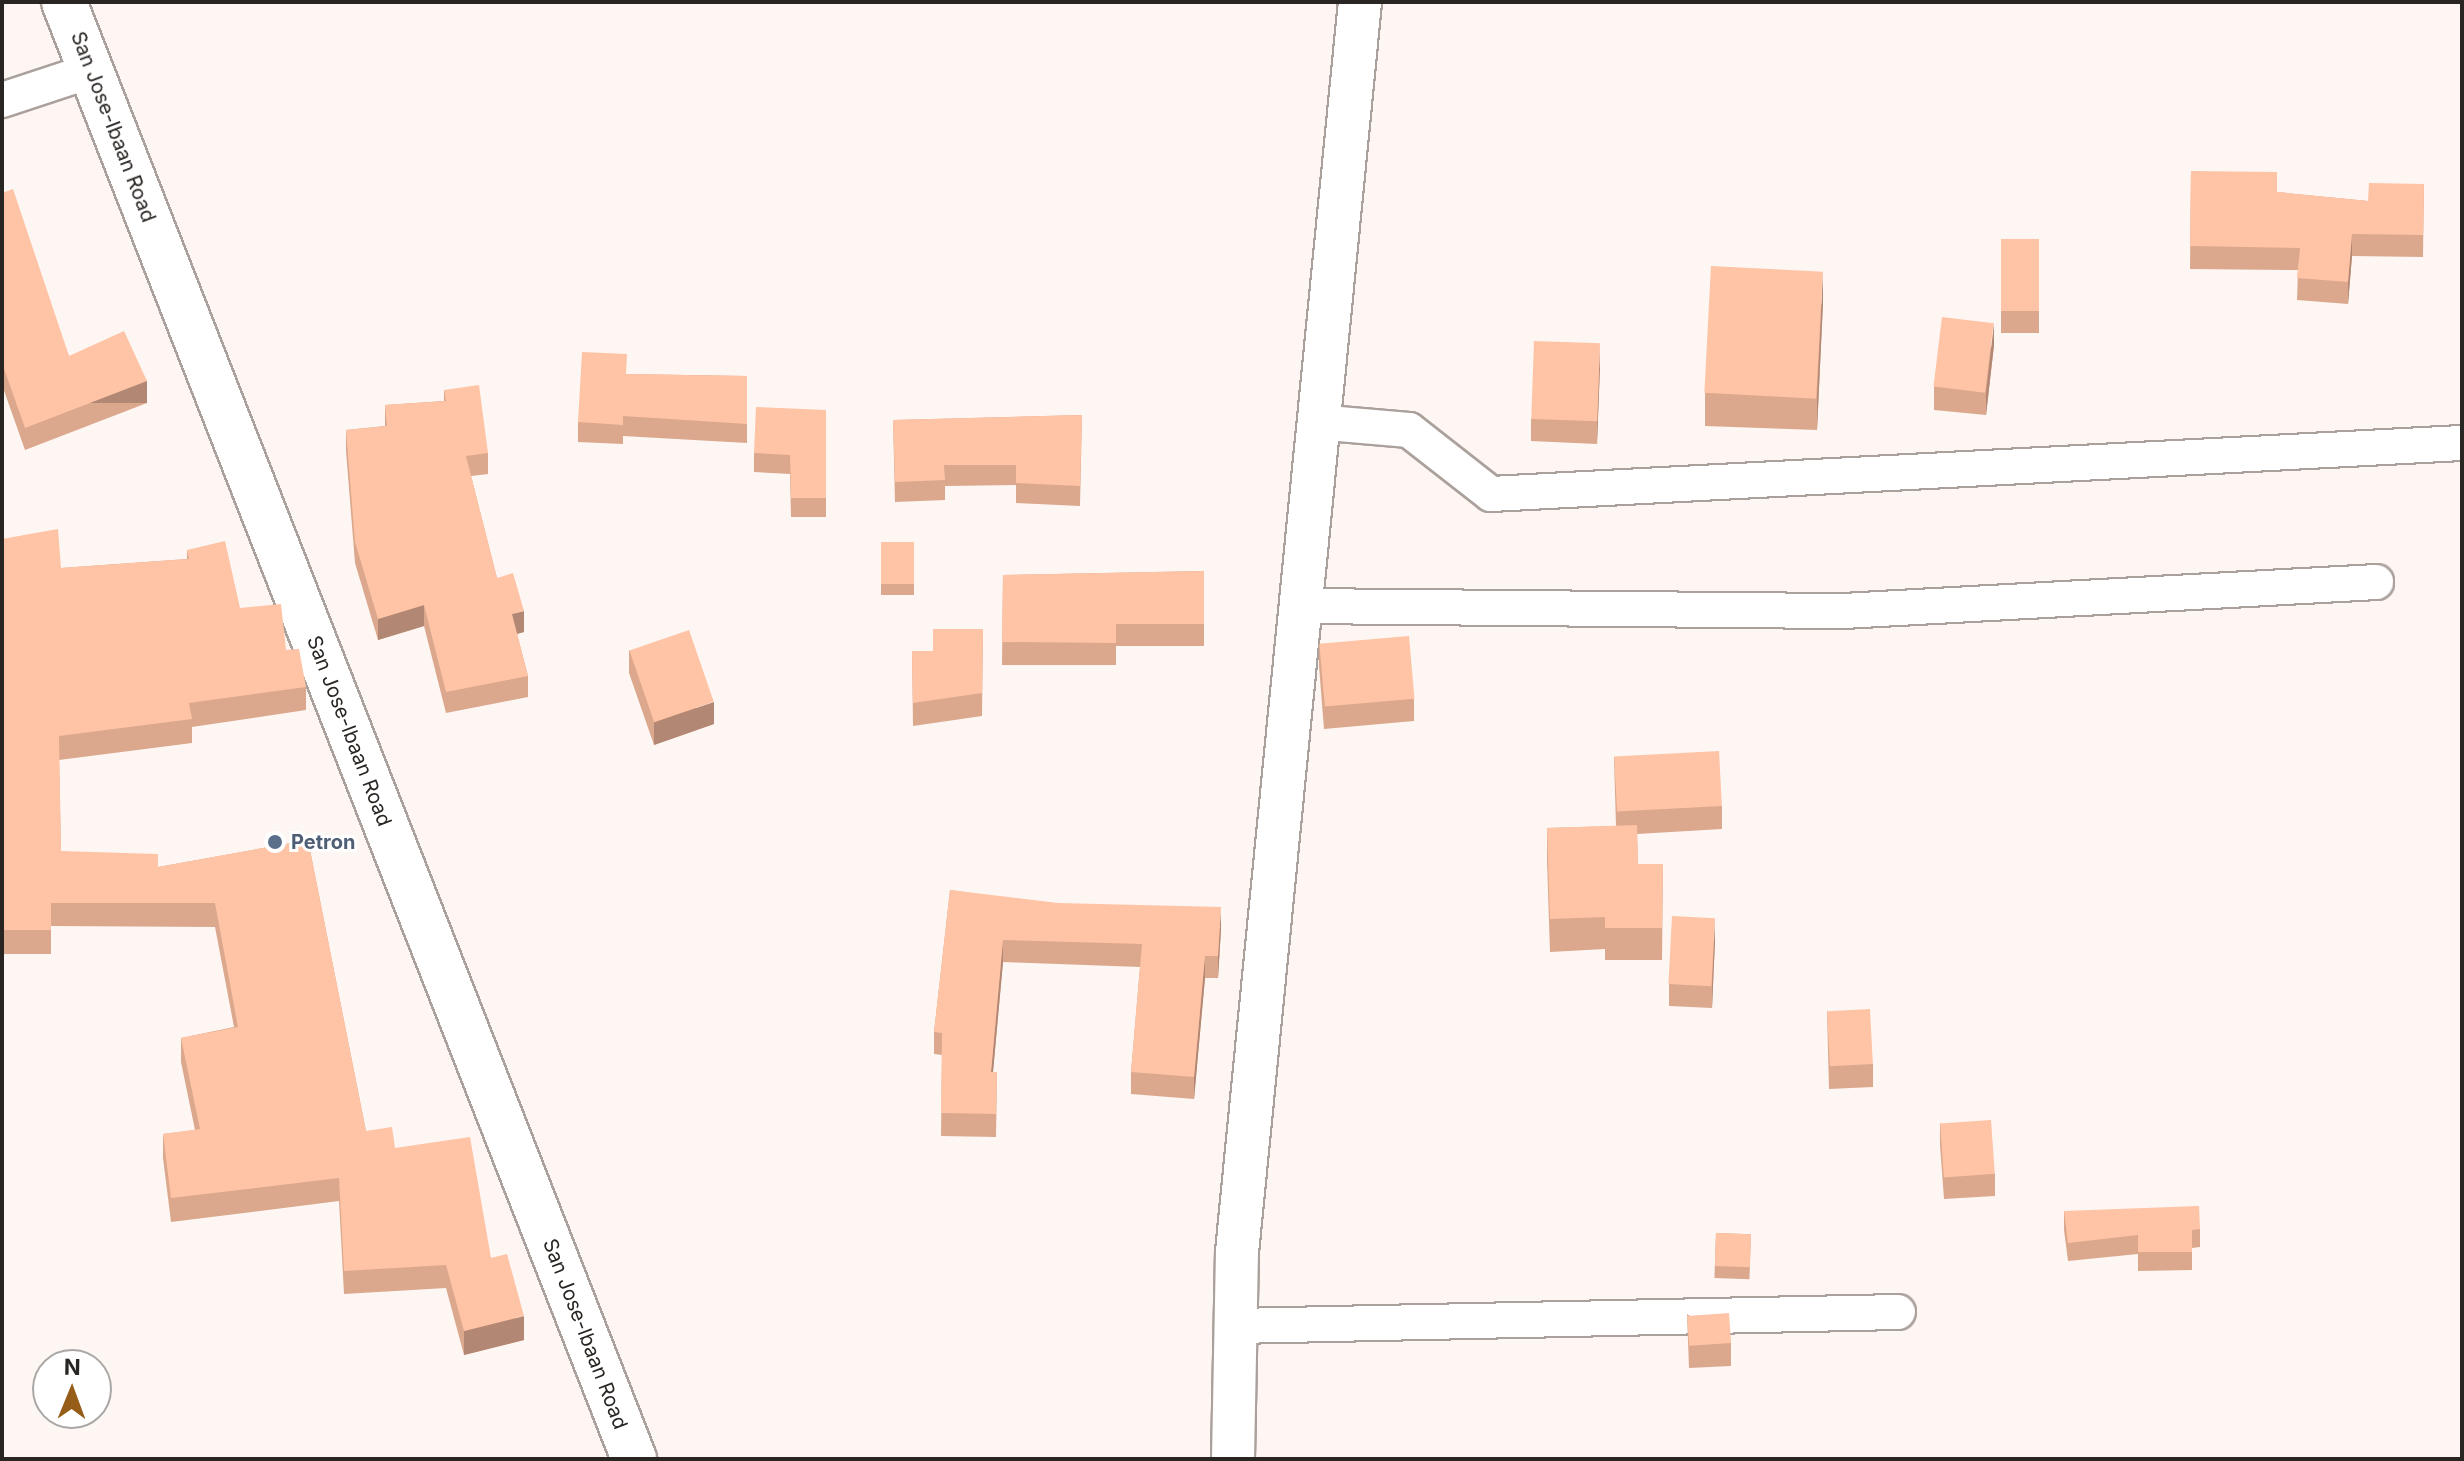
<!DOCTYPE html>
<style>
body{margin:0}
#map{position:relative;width:2464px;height:1461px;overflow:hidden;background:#fef6f2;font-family:Inter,sans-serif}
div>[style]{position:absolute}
.roads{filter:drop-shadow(2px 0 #aba19c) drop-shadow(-2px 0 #aba19c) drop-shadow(0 2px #aba19c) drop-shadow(0 -2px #aba19c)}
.minor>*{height:34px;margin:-17px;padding:0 17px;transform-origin:17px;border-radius:17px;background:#fff}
.tertiary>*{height:42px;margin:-21px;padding:0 21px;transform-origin:21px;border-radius:21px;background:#fff}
.secondary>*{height:44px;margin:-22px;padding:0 22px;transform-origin:22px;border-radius:22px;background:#fff}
.wall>*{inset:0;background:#dba88e;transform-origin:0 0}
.shaded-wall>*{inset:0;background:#b28874;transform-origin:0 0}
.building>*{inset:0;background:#ffc3a5;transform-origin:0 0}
.dots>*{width:22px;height:22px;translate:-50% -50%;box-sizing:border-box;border:4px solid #fff;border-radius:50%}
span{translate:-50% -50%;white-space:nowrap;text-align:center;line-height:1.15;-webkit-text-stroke:6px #fff;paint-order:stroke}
.street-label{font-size:20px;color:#292523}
.service-label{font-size:20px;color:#4e5e75;font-weight:700}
.left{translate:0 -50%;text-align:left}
.frame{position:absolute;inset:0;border:4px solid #292523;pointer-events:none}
.north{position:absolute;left:32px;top:1349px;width:80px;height:80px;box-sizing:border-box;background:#fff;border:2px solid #a9a8a7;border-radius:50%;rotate:1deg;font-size:22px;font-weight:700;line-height:32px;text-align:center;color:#292523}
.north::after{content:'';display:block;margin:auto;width:28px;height:36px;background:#955d18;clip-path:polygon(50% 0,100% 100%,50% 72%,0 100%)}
</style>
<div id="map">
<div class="roads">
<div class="minor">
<i style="left:2px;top:100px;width:96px;rotate:-18.2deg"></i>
<i style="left:1316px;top:422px;width:93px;rotate:4.9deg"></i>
<i style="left:1409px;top:430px;width:104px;rotate:38deg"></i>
<i style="left:1491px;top:494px;width:972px;rotate:-3.01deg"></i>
<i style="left:1298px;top:606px;width:545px;rotate:0.53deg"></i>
<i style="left:1843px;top:611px;width:534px;rotate:-3.11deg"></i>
<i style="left:1236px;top:1326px;width:662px;rotate:-1.21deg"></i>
</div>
<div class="tertiary">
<i style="left:1233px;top:1459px;width:207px;rotate:-88.9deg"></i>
<i style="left:1237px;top:1252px;width:1256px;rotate:-84.38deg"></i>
</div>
<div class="secondary">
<i style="left:64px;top:2px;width:1565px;rotate:68.63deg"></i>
</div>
</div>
<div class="wall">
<i style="clip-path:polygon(2191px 171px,2277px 192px,2368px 201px,2424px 184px,2423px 257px,2352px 256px,2348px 304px,2297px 300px,2298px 270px,2190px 269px)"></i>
<i style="clip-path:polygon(2px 193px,69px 356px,147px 403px,25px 450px,2px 385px)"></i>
<i style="left:2001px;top:239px;width:38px;height:94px"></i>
<i style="clip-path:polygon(1823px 303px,1817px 430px,1705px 426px,1705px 393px)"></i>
<i style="clip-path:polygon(1994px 345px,1986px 415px,1934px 410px,1934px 387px)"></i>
<i style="clip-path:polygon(1600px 366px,1597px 444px,1531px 441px,1531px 419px)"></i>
<i style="clip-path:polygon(627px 374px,747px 376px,747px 443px,623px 436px,623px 444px,578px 442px,578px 422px)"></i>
<i style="clip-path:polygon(444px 390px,488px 453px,488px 474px,471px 476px,497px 578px,524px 632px,517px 634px,528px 676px,528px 697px,446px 713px,424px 626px,378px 640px,355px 563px,346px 451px,346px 430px,385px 426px,385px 405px,444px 401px)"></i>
<i style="clip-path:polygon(826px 410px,826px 517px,791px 517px,790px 474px,754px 472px,754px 453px)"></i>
<i style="clip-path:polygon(1082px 415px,1080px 506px,1016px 503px,1016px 485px,945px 486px,945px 500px,895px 502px,893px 420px)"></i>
<i style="clip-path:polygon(2px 539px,61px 568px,187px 559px,187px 550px,240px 608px,286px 650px,306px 687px,306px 710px,192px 727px,192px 743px,59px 760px,61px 851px,158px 867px,308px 840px,366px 1131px,395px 1148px,491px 1258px,524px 1340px,464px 1355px,446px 1288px,344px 1294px,339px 1201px,171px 1222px,163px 1158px,163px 1134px,195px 1130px,181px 1062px,181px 1038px,234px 1027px,215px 927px,51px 926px,51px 954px,2px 954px)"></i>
<i style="left:881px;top:542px;width:33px;height:53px"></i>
<i style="clip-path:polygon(1204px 571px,1204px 646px,1116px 646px,1116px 665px,1002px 665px,1003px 575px)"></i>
<i style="clip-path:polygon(983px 629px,982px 716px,913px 726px,912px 651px,933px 651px)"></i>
<i style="clip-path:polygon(1319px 644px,1414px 699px,1414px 721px,1324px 729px,1319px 666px)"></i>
<i style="clip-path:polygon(629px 650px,714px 724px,654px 745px,629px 673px)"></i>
<i style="clip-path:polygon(1614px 757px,1722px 806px,1722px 829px,1637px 834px,1638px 864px,1663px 864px,1662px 960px,1605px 960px,1605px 949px,1550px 952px,1547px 860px,1547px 828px,1616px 826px)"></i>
<i style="clip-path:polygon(950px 890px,1221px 929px,1218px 978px,1205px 978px,1194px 1099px,1131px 1094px,1131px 1072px,1140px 967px,1003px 962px,993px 1072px,997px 1072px,996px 1137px,941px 1136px,942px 1055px,934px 1054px,934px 1032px)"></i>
<i style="clip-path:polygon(1715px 940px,1712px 1008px,1669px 1006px,1669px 984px)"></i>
<i style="clip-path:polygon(1827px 1011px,1873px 1064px,1873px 1087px,1829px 1089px)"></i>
<i style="clip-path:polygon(1940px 1123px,1995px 1174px,1995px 1196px,1944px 1199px,1940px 1145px)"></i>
<i style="clip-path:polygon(2064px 1211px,2200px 1229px,2200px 1247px,2192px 1248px,2192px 1270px,2138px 1271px,2138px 1254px,2068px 1261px,2064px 1230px)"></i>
<i style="left:1716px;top:1233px;width:35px;height:45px;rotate:2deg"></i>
<i style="clip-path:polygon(1687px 1314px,1731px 1343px,1731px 1366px,1689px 1368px)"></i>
</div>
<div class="shaded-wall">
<i style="clip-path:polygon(2352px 234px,2352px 256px,2348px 304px,2348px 282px)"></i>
<i style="clip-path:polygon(1823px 271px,1823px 303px,1817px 430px,1817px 398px)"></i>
<i style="clip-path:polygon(1994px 323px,1994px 345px,1986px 415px,1986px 393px)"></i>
<i style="clip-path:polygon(1600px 343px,1600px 366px,1597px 444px,1597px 422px)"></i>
<i style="left:147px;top:381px;width:22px;height:131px;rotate:90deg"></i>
<i style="clip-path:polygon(424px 605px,424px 626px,378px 640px,378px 619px)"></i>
<i style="clip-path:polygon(524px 611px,524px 632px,512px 635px,512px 614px)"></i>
<i style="clip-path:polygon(714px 702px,714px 724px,654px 745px,654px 722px)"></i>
<i style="clip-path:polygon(1221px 907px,1221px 929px,1218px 978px,1218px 956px)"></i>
<i style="clip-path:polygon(1715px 918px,1715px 940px,1712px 1008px,1712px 986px)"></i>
<i style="clip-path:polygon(1003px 940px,1003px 962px,991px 1094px,991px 1072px)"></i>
<i style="clip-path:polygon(1205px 956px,1205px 978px,1194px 1099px,1194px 1077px)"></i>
<i style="clip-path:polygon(524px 1316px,524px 1340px,464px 1355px,464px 1331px)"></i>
</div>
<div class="building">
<i style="clip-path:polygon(2191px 171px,2277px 172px,2277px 192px,2368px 201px,2369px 183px,2424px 184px,2423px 235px,2352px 234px,2348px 282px,2297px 278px,2300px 248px,2190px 246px)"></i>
<i style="clip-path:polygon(13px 189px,69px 356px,124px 331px,147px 381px,25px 428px,2px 363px,2px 193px)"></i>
<i style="left:2001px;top:239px;width:38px;height:72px"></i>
<i style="left:1711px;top:266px;width:112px;height:127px;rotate:3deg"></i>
<i style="left:1942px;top:317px;width:52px;height:70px;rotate:7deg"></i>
<i style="left:1534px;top:341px;width:66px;height:78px;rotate:2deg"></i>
<i style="clip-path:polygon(582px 352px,627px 354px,626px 374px,747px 376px,747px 424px,623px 416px,623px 425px,578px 422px)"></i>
<i style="clip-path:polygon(479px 385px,488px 453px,466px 456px,497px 578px,513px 573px,524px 611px,512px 614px,528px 676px,446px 692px,424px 605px,378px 619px,355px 542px,346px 430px,387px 426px,385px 405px,446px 401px,444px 390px)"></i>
<i style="clip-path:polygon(756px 407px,826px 410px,826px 498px,791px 498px,790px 455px,754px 453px)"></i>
<i style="clip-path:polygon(1082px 415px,1080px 486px,1016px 483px,1016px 465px,944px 465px,945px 480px,895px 482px,893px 420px)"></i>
<i style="clip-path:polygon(58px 529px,61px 568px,189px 559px,187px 550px,225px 541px,240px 608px,281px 604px,286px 650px,299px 649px,306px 687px,189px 703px,192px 719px,59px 736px,61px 851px,158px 854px,158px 867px,308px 840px,366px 1131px,392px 1127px,395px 1148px,470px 1137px,491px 1258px,507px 1254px,524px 1316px,464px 1331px,446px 1265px,344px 1271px,339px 1178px,171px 1198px,163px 1134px,200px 1129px,181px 1038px,238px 1027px,215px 903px,51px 903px,51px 930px,2px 930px,2px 539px)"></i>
<i style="left:881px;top:542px;width:33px;height:42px"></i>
<i style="clip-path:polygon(1204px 571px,1204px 624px,1116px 624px,1116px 643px,1002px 642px,1003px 575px)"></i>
<i style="clip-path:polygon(933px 629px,983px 629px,982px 693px,913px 703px,912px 651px,933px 651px)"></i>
<i style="left:689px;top:630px;width:76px;height:63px;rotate:71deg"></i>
<i style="left:1409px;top:636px;width:63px;height:90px;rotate:85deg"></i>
<i style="left:1719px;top:751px;width:55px;height:105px;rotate:87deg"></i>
<i style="clip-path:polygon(1637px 825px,1638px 864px,1663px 864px,1662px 928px,1605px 928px,1605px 917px,1550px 919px,1547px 828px)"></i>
<i style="clip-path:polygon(950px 890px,1058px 903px,1221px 907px,1218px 956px,1205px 956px,1194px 1077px,1131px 1072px,1142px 944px,1003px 940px,991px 1072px,997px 1072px,996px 1114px,941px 1113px,942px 1033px,934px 1032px)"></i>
<i style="left:1672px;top:916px;width:43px;height:68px;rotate:3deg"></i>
<i style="left:1870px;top:1009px;width:55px;height:43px;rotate:87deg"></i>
<i style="left:1991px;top:1120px;width:54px;height:51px;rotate:86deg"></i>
<i style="clip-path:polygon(2199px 1206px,2200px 1229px,2192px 1230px,2192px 1252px,2138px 1252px,2138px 1235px,2068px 1243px,2064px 1211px)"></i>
<i style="left:1716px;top:1233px;width:35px;height:33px;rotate:2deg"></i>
<i style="left:1729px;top:1313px;width:30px;height:42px;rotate:86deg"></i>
</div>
<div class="dots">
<i style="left:275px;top:842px;background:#5c6f8a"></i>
</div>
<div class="street-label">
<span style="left:113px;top:127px;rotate:69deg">San Jose-Ibaan Road</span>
<span style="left:349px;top:731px;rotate:69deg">San Jose-Ibaan Road</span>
<span style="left:585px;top:1334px;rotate:69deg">San Jose-Ibaan Road</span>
</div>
<div class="service-label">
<span class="left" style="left:291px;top:842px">Petron</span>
</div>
<div class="frame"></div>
<div class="north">N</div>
</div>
